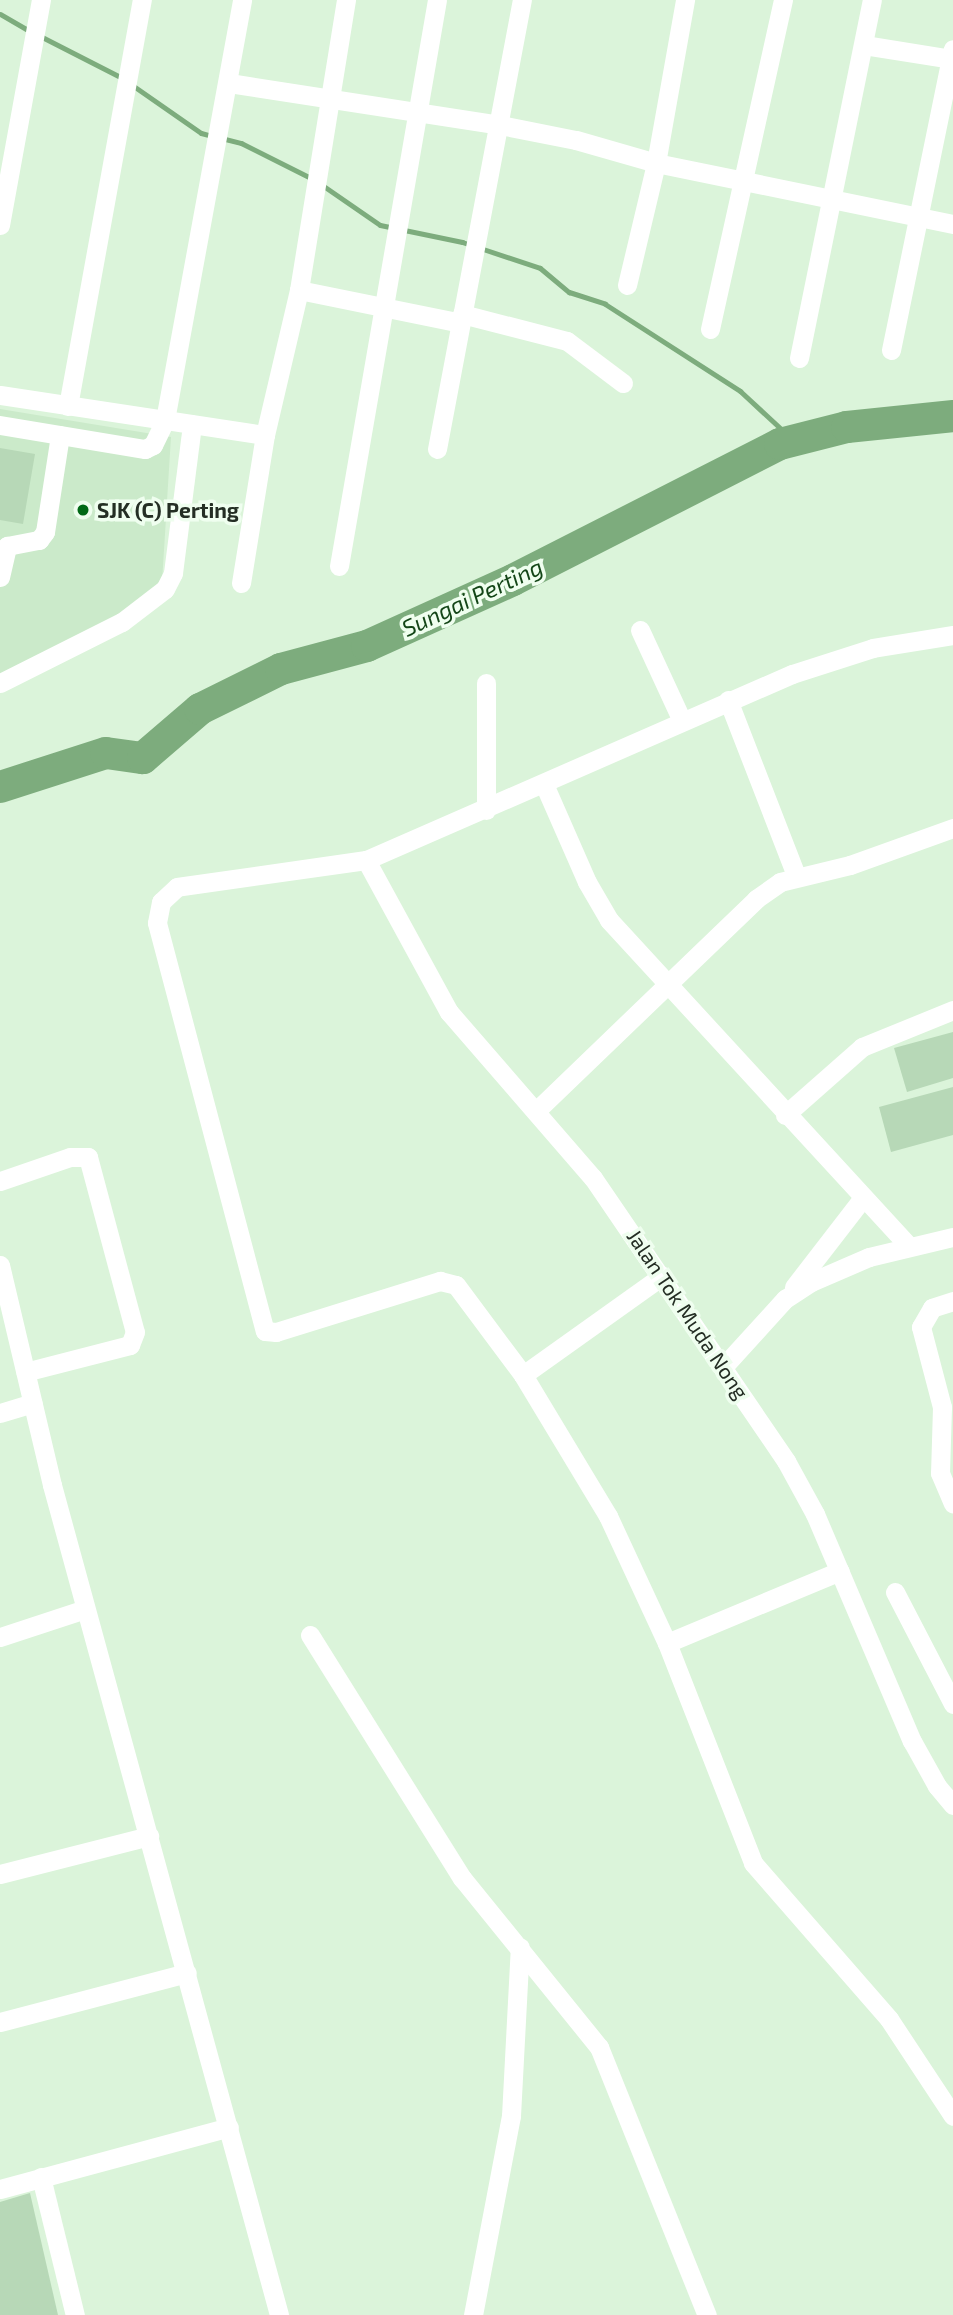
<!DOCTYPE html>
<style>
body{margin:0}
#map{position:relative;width:953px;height:2315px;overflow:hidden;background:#dbf4da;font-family:"Exo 2",sans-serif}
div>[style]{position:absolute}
.built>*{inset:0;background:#cbeaca}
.green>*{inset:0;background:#b7d8b7}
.stream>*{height:5px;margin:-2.5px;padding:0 2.5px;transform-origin:2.5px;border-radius:2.5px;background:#7dac7d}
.river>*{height:32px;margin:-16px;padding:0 16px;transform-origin:16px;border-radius:16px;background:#7dac7d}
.minor>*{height:19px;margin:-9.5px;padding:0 9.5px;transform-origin:9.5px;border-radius:9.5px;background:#fff}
.dots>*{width:19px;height:19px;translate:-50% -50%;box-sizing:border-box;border:4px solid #effeef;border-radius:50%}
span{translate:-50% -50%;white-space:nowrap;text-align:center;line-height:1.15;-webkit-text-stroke:7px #effeef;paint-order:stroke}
.poi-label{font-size:21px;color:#242e24;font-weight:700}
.left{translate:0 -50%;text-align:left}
.street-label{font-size:21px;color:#242e24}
.water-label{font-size:23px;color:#144618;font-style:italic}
</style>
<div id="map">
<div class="built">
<i style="clip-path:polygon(0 409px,171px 437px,162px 582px,129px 611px,0 675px)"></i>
</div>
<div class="green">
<i style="clip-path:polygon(0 448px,35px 454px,23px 524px,0 520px)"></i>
<i style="clip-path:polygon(953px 1032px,953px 1078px,907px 1092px,894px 1048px)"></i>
<i style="clip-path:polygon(953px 1087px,953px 1135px,891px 1152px,879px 1107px)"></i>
<i style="clip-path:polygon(30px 2193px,58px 2315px,0 2315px,0 2202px)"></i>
</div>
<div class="stream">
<i style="left:0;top:14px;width:36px;rotate:30deg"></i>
<i style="left:40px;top:36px;width:94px;rotate:27.1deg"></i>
<i style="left:132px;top:85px;width:84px;rotate:34.8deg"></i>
<i style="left:201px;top:133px;width:11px;rotate:15deg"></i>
<i style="left:221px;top:138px;width:21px;rotate:14deg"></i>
<i style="left:241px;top:143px;width:78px;rotate:26.6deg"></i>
<i style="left:322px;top:185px;width:70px;rotate:34.6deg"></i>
<i style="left:380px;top:225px;width:84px;rotate:11.7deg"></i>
<i style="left:462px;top:242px;width:82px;rotate:18.4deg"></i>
<i style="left:540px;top:268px;width:38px;rotate:40deg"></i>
<i style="left:569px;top:292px;width:38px;rotate:18deg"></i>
<i style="left:605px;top:304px;width:161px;rotate:32.8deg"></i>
<i style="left:740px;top:391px;width:74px;rotate:42.8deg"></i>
</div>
<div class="river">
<i style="left:0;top:787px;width:111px;rotate:-17.8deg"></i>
<i style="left:106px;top:753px;width:37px;rotate:8deg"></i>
<i style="left:143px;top:758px;width:75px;rotate:-40.7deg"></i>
<i style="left:200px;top:709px;width:90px;rotate:-26.3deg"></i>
<i style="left:281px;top:669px;width:89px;rotate:-15deg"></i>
<i style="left:367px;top:646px;width:160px;rotate:-24.3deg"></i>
<i style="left:513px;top:580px;width:300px;rotate:-27deg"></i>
<i style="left:780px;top:444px;width:69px;rotate:-14.2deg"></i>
<i style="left:847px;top:427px;width:107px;rotate:-5.9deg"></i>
</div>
<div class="minor">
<i style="left:864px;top:45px;width:88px;rotate:9.1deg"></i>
<i style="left:229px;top:83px;width:274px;rotate:8.8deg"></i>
<i style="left:500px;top:125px;width:77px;rotate:11.2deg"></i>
<i style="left:576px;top:140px;width:83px;rotate:16deg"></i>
<i style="left:656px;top:163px;width:303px;rotate:11.6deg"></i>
<i style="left:0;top:225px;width:229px;rotate:-79.7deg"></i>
<i style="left:627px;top:285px;width:125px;rotate:-76.6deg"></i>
<i style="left:656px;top:163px;width:166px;rotate:-79.9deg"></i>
<i style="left:299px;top:290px;width:165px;rotate:11.5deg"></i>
<i style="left:462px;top:314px;width:108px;rotate:14.4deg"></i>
<i style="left:567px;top:341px;width:70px;rotate:36.9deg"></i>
<i style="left:710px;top:329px;width:337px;rotate:-77.5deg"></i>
<i style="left:891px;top:350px;width:307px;rotate:-78.4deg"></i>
<i style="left:799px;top:358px;width:365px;rotate:-78.5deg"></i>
<i style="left:0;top:395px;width:268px;rotate:8.6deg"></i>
<i style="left:68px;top:406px;width:413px;rotate:-79.7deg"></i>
<i style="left:0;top:425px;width:147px;rotate:9.4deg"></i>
<i style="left:145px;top:449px;width:9px;rotate:-27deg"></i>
<i style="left:153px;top:445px;width:28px;rotate:-64deg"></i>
<i style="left:165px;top:420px;width:427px;rotate:-79.6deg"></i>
<i style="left:437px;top:449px;width:457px;rotate:-79.3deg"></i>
<i style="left:339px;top:566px;width:574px;rotate:-80.18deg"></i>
<i style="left:0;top:577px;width:32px;rotate:-77deg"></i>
<i style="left:7px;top:546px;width:33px;rotate:-11deg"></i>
<i style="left:39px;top:540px;width:10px;rotate:-53deg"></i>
<i style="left:45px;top:532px;width:98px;rotate:-81.2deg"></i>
<i style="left:241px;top:583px;width:150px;rotate:-80.8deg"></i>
<i style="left:265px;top:435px;width:149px;rotate:-76.8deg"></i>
<i style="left:299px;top:290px;width:294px;rotate:-80.8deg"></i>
<i style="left:640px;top:630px;width:100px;rotate:65.2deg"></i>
<i style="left:953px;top:635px;width:81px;rotate:170.8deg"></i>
<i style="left:873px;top:648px;width:85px;rotate:162.2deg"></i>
<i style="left:792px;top:674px;width:465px;rotate:156.4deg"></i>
<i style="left:366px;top:860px;width:191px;rotate:171.9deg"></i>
<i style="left:177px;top:887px;width:22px;rotate:137deg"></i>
<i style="left:161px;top:902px;width:21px;rotate:101deg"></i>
<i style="left:157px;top:923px;width:422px;rotate:75.2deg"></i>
<i style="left:265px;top:1331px;width:11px;rotate:5deg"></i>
<i style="left:276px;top:1332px;width:172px;rotate:-17.3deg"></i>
<i style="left:440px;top:1281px;width:16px;rotate:14deg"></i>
<i style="left:456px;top:1285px;width:112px;rotate:53.3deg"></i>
<i style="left:523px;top:1375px;width:165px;rotate:58.9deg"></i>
<i style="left:608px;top:1516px;width:140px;rotate:65.1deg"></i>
<i style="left:667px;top:1643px;width:236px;rotate:68.6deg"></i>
<i style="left:753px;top:1863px;width:207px;rotate:48.9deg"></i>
<i style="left:889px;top:2019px;width:116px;rotate:56.6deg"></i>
<i style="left:0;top:683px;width:136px;rotate:-26.6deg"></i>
<i style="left:122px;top:622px;width:54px;rotate:-37.5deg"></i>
<i style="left:165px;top:589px;width:18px;rotate:-63deg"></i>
<i style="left:173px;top:573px;width:150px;rotate:-82.7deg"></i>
<i style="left:486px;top:683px;width:127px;rotate:90deg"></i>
<i style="left:728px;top:700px;width:188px;rotate:68.8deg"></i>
<i style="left:544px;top:784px;width:107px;rotate:66.3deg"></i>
<i style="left:587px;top:882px;width:44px;rotate:59.9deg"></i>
<i style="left:609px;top:920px;width:442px;rotate:47.4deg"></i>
<i style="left:366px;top:860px;width:173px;rotate:61.4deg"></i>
<i style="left:449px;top:1012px;width:220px;rotate:49.1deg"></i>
<i style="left:593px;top:1178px;width:343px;rotate:55.7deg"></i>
<i style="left:786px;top:1461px;width:60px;rotate:61.3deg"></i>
<i style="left:815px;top:1514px;width:247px;rotate:66.9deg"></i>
<i style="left:912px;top:1741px;width:51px;rotate:60.9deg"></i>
<i style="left:937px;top:1786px;width:25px;rotate:50deg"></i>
<i style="left:536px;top:1111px;width:306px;rotate:-43.9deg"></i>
<i style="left:756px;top:899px;width:29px;rotate:-35deg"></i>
<i style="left:780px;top:882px;width:72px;rotate:-13.7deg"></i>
<i style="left:850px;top:865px;width:109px;rotate:-19.8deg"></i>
<i style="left:785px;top:1115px;width:103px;rotate:-41.4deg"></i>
<i style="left:862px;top:1047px;width:98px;rotate:-22.1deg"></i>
<i style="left:0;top:1181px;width:74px;rotate:-18.9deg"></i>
<i style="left:70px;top:1157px;width:18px"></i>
<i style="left:88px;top:1157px;width:181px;rotate:75deg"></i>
<i style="left:135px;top:1332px;width:14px;rotate:111deg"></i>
<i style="left:130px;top:1345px;width:108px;rotate:165.6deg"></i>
<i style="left:0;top:1265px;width:226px;rotate:76.7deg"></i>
<i style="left:52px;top:1485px;width:860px;rotate:74.7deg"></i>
<i style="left:794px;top:1287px;width:111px;rotate:-52.3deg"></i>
<i style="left:953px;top:1301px;width:22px;rotate:162deg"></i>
<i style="left:932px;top:1308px;width:22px;rotate:120deg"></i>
<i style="left:921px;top:1327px;width:83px;rotate:75.3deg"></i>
<i style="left:942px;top:1407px;width:66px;rotate:91.7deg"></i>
<i style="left:940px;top:1473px;width:33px;rotate:67deg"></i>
<i style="left:724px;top:1366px;width:91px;rotate:-47.7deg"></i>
<i style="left:785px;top:1299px;width:31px;rotate:-33deg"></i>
<i style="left:811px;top:1282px;width:63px;rotate:-23.3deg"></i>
<i style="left:869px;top:1257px;width:86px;rotate:-13.4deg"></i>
<i style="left:523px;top:1375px;width:171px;rotate:-35.5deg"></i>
<i style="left:0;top:1413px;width:34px;rotate:-17deg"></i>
<i style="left:895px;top:1592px;width:126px;rotate:62.6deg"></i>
<i style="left:310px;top:1635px;width:287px;rotate:58deg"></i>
<i style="left:462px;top:1878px;width:218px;rotate:51deg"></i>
<i style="left:599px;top:2047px;width:289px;rotate:68.1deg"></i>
<i style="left:0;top:1637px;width:89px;rotate:-18.2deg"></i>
<i style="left:667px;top:1643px;width:187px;rotate:-22.6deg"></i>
<i style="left:0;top:1874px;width:154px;rotate:-14.3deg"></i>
<i style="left:0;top:2022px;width:193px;rotate:-14.7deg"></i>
<i style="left:41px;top:2177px;width:142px;rotate:76.2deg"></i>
<i style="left:0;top:2189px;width:237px;rotate:-15.1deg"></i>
<i style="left:473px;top:2315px;width:203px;rotate:-79.2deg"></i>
<i style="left:511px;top:2116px;width:169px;rotate:-87deg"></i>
</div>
<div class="dots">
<i style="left:83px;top:510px;background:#016916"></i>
</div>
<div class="poi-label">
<span class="left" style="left:97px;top:510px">SJK (C) Perting</span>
</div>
<div class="street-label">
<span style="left:688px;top:1314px;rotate:56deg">Jalan Tok Muda Nong</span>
</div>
<div class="water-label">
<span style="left:472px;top:597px;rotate:-25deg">Sungai Perting</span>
</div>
</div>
